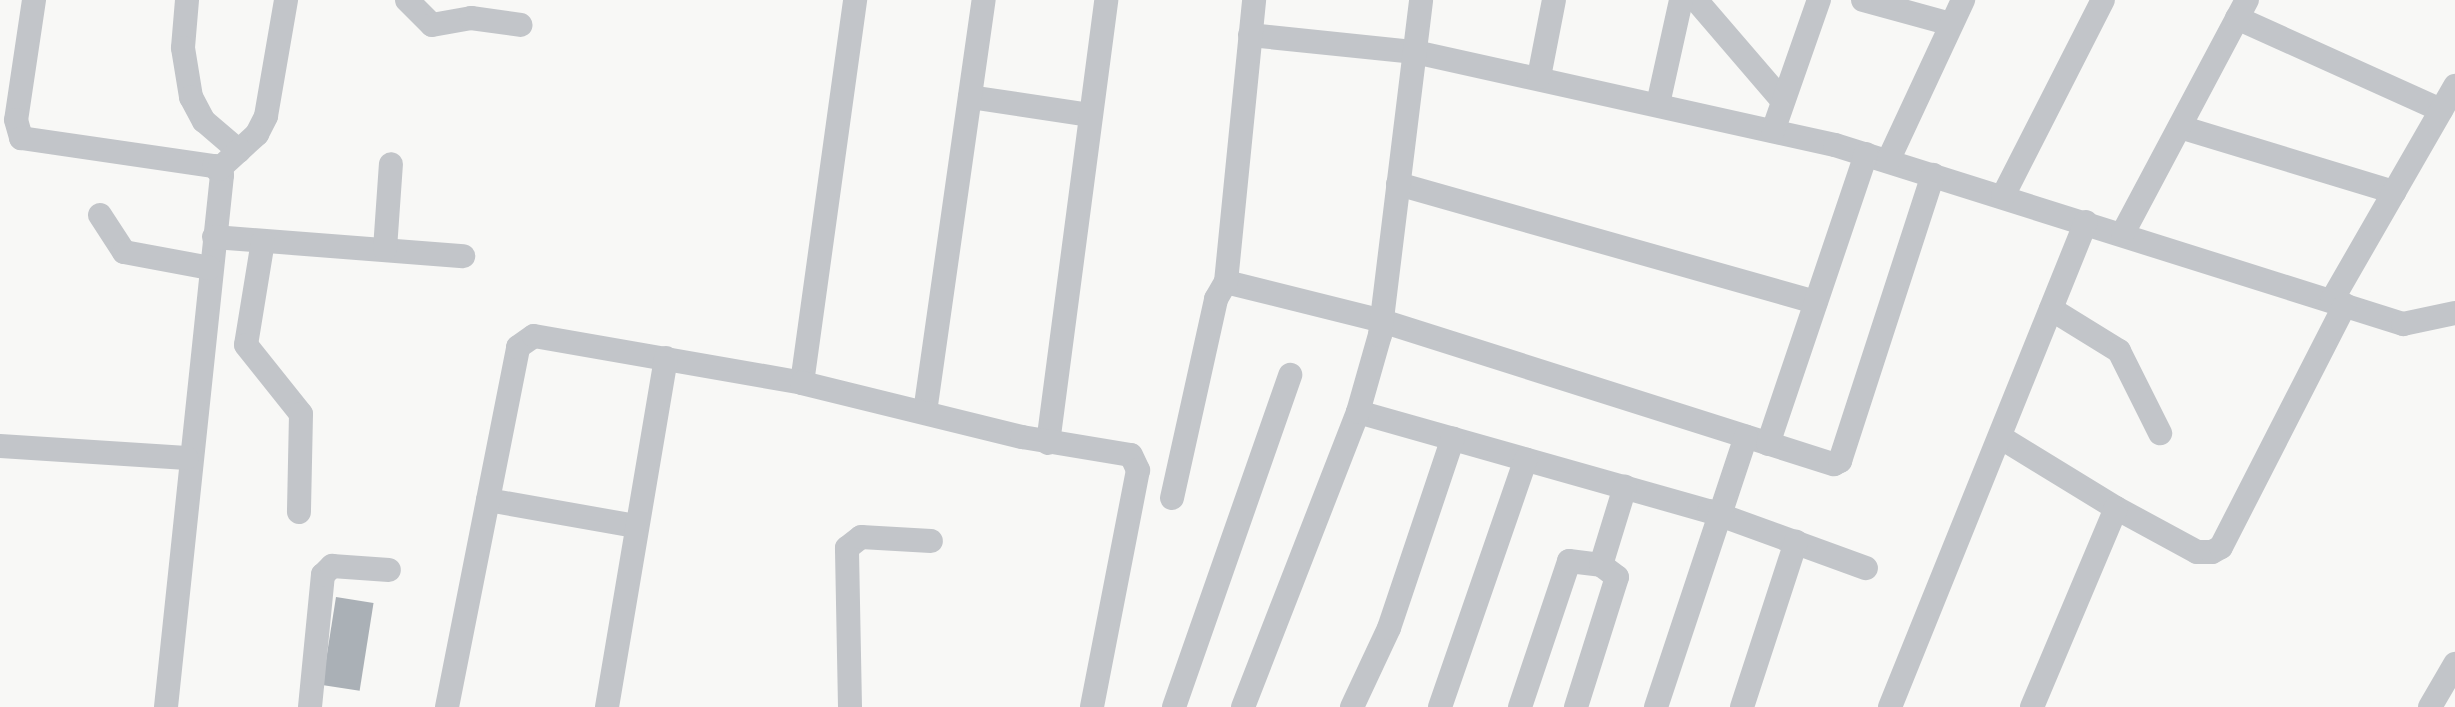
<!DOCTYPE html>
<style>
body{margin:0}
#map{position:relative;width:2455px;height:707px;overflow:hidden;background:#f8f8f6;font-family:"Fira Sans Condensed",sans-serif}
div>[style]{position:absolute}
.building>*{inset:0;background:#aab0b6;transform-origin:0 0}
.minor>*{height:24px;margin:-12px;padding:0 12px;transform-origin:12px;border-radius:12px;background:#c2c5c9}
span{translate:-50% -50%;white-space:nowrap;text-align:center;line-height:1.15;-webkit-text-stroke:7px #fff;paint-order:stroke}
</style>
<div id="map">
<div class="building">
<i style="left:336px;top:597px;width:38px;height:89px;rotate:9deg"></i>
</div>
<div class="minor">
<i style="left:34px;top:0;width:121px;rotate:98.5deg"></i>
<i style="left:16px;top:120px;width:19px;rotate:74deg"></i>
<i style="left:21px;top:138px;width:195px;rotate:8.3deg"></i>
<i style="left:214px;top:166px;width:12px;rotate:48deg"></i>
<i style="left:222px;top:175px;width:535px;rotate:96.01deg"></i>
<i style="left:187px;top:0;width:48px;rotate:94.8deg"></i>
<i style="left:183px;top:48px;width:50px;rotate:80.7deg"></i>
<i style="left:191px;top:97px;width:27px;rotate:62deg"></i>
<i style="left:204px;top:121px;width:46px;rotate:40.6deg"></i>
<i style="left:407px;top:0;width:35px;rotate:45deg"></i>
<i style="left:432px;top:25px;width:40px;rotate:-10deg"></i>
<i style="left:471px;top:18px;width:50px;rotate:8deg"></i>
<i style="left:1696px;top:0;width:133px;rotate:49.3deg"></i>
<i style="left:1863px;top:0;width:91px;rotate:15.3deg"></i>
<i style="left:2237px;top:18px;width:224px;rotate:24.3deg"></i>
<i style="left:1250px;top:35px;width:166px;rotate:5.9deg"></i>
<i style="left:1415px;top:52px;width:430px;rotate:12.5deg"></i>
<i style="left:1835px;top:145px;width:596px;rotate:17.49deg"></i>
<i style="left:2403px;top:324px;width:53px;rotate:-11.9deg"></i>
<i style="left:1539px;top:77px;width:78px;rotate:-79deg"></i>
<i style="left:970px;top:97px;width:122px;rotate:8.5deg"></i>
<i style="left:1658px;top:104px;width:107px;rotate:-77.5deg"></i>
<i style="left:2180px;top:127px;width:224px;rotate:16.9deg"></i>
<i style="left:1773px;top:131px;width:139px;rotate:-70.7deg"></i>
<i style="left:1888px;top:161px;width:178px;rotate:-65deg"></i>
<i style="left:219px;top:169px;width:52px;rotate:-42.6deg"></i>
<i style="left:257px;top:134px;width:20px;rotate:-63deg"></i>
<i style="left:266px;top:116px;width:118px;rotate:-80.2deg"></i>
<i style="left:1398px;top:184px;width:434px;rotate:15.8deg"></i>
<i style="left:2003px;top:196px;width:220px;rotate:-63deg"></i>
<i style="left:100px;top:215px;width:44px;rotate:57deg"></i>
<i style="left:124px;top:252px;width:87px;rotate:10.5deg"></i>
<i style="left:2123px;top:233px;width:264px;rotate:-62deg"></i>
<i style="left:214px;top:237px;width:250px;rotate:4.4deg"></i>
<i style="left:263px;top:241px;width:105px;rotate:99.3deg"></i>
<i style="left:246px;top:345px;width:88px;rotate:51.4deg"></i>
<i style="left:301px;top:414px;width:98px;rotate:91.2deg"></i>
<i style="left:385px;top:249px;width:85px;rotate:-86deg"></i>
<i style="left:1226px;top:282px;width:161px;rotate:14deg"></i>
<i style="left:1382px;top:321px;width:474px;rotate:17.6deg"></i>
<i style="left:1834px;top:464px;width:7px;rotate:-27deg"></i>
<i style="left:1840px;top:461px;width:301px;rotate:-72deg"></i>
<i style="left:2332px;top:300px;width:247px;rotate:-60.1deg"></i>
<i style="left:2051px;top:309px;width:80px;rotate:31.7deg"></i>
<i style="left:2119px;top:351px;width:92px;rotate:63.4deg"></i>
<i style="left:802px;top:383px;width:387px;rotate:-82.1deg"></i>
<i style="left:925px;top:412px;width:416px;rotate:-81.9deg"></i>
<i style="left:1358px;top:412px;width:365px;rotate:15.8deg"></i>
<i style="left:1709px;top:511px;width:167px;rotate:20deg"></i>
<i style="left:2000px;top:437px;width:136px;rotate:31.5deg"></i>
<i style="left:2116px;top:508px;width:92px;rotate:28.5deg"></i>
<i style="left:2197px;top:552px;width:15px"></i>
<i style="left:2212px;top:552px;width:10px;rotate:-29deg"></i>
<i style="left:2221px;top:547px;width:272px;rotate:-62.9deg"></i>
<i style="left:1048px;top:443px;width:447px;rotate:-82.5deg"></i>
<i style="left:1768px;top:444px;width:306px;rotate:-71.3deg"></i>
<i style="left:0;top:446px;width:187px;rotate:3.7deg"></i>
<i style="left:1172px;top:498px;width:204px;rotate:-77.5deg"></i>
<i style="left:1216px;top:299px;width:20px;rotate:-60deg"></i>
<i style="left:1226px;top:282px;width:283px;rotate:-84.3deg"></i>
<i style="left:488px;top:500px;width:149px;rotate:10deg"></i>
<i style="left:310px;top:707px;width:133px;rotate:-84.4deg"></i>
<i style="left:323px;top:575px;width:13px;rotate:-45deg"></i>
<i style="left:332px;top:566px;width:57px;rotate:4deg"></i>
<i style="left:447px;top:707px;width:367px;rotate:-78.8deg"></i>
<i style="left:518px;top:347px;width:19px;rotate:-35deg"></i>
<i style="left:534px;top:336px;width:272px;rotate:9.9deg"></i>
<i style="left:802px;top:383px;width:227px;rotate:13.8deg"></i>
<i style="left:1022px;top:437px;width:110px;rotate:9.4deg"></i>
<i style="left:1131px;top:455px;width:17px;rotate:65deg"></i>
<i style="left:1138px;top:470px;width:241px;rotate:101deg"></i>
<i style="left:607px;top:707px;width:354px;rotate:-80.4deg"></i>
<i style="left:850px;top:707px;width:159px;rotate:-91.1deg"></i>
<i style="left:847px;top:548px;width:18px;rotate:-38deg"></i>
<i style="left:861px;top:537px;width:70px;rotate:3.3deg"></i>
<i style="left:1174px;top:707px;width:352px;rotate:-70.7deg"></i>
<i style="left:1243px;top:707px;width:317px;rotate:-68.7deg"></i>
<i style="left:1358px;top:412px;width:80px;rotate:-74.1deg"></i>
<i style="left:1380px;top:335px;width:337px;rotate:-83deg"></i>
<i style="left:1352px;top:707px;width:87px;rotate:-64.9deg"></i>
<i style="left:1389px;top:628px;width:200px;rotate:-71.4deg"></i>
<i style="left:1440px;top:707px;width:262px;rotate:-70.9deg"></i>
<i style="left:1520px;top:707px;width:154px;rotate:-71.4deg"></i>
<i style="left:1569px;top:561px;width:32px;rotate:7deg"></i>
<i style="left:1576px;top:707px;width:136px;rotate:-72.5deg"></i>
<i style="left:1617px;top:577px;width:20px;rotate:-143deg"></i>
<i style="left:1601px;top:565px;width:82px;rotate:-72.9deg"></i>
<i style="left:1656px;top:707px;width:285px;rotate:-71.6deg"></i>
<i style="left:1742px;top:707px;width:174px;rotate:-71.9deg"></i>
<i style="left:1890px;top:707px;width:523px;rotate:-68deg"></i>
<i style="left:2032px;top:707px;width:216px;rotate:-67.1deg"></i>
<i style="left:2430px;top:707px;width:50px;rotate:-59.8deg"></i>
</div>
</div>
